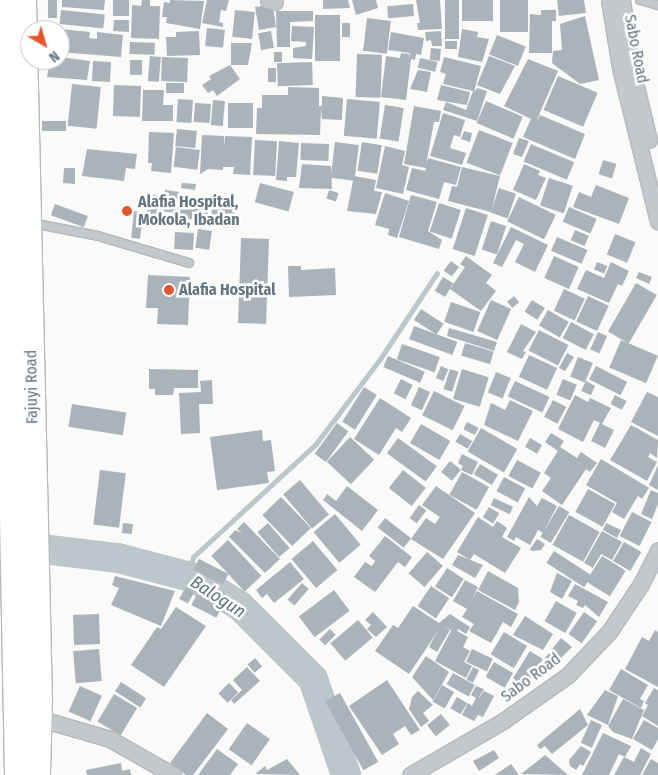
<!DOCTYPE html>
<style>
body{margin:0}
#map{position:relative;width:658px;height:775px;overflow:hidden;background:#fafaf8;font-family:"Fira Sans Condensed",sans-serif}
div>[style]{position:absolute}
.stream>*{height:5px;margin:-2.5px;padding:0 2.5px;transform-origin:2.5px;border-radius:2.5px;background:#bbc7cb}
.river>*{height:30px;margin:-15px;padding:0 15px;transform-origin:15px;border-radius:15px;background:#bbc7cb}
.building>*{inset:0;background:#aab3b9;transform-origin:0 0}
.roads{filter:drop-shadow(1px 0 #b4b9bd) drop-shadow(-1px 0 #b4b9bd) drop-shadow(0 1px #b4b9bd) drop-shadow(0 -1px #b4b9bd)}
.lane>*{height:8px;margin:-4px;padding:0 4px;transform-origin:4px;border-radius:4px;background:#c3c8cc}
.street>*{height:15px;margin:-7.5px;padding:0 7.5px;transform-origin:7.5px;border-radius:7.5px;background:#c3c8cc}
.highway>*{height:26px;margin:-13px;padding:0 13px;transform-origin:13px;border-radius:13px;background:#fff}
.dots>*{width:14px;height:14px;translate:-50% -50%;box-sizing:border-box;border:2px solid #fff;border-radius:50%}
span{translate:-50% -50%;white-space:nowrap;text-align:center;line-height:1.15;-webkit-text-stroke:5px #fff;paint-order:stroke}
.street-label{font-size:16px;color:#657683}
.poi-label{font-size:16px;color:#657683;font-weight:700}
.left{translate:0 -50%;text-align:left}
.water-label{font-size:18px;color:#60757c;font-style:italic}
.north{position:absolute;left:20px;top:20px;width:50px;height:50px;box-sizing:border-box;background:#fff;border:1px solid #c1c8cd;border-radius:50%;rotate:142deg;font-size:14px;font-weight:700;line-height:20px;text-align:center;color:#657683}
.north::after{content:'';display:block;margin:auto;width:18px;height:22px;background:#e4572e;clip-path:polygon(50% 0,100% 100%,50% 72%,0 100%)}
</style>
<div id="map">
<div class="stream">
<i style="left:188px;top:576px;width:20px;rotate:-75deg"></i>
<i style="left:193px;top:557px;width:166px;rotate:-42.6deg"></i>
<i style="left:315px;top:445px;width:108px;rotate:-52.9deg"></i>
<i style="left:380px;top:359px;width:103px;rotate:-56.5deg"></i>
</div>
<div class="river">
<i style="left:0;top:544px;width:119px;rotate:6.8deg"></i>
<i style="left:118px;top:558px;width:80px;rotate:14.6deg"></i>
<i style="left:195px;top:578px;width:53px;rotate:31.9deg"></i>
<i style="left:240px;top:606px;width:103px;rotate:45deg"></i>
<i style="left:313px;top:679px;width:102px;rotate:71deg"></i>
</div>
<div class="building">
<i style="left:48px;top:0;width:9px;height:18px"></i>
<i style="clip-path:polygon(62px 0,105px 0,104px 10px,62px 7px)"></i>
<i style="left:113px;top:0;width:16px;height:16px"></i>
<i style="clip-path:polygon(142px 0,150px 0,150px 6px,160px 6px,159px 39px,131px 38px,132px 5px,141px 6px)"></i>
<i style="clip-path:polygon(170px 0,204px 1px,200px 29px,166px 23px,167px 17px,162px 17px,164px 2px,170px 3px)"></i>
<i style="clip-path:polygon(207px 0,229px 0,226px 11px,221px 10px,219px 22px,223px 23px,223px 27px,202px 23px)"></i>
<i style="clip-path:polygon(323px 0,348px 0,350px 8px,323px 9px)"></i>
<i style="clip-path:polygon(352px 0,376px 0,378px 8px,356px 15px)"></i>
<i style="clip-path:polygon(416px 0,440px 0,442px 29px,418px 30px,417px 23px,420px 23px)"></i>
<i style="left:445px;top:0;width:14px;height:39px"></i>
<i style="left:462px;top:0;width:31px;height:21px"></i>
<i style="left:500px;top:0;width:28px;height:32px"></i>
<i style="clip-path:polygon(557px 0,584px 0,586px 13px,559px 16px)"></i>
<i style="left:413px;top:4px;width:12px;height:26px;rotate:85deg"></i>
<i style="clip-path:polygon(262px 6px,273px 6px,276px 27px,259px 30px,255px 7px)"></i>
<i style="left:61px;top:10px;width:44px;height:14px;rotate:6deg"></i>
<i style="left:235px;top:10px;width:20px;height:27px;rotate:6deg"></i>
<i style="clip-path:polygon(541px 10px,556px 10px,556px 21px,552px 21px,552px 53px,529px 53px,530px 14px,541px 15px)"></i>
<i style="clip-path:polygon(276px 11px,313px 11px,313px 21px,290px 22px,290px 47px,277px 47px)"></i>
<i style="left:340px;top:15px;width:46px;height:25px;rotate:90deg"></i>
<i style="clip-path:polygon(585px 16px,599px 80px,580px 84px,552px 63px,553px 51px,562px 50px,560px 24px)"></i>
<i style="left:367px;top:18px;width:24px;height:33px;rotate:7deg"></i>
<i style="clip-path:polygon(114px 20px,129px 20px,129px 32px,113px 31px)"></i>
<i style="left:342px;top:23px;width:8px;height:14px"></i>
<i style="clip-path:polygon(292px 26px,314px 27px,312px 59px,293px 58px,293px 48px,306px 46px,306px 42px,291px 41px)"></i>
<i style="left:207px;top:28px;width:18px;height:18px;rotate:6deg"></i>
<i style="clip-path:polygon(60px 29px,90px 32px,89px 38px,97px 39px,97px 32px,123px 35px,121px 57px,60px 52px)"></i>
<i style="clip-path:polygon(462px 29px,478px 32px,477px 37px,489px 39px,482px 62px,458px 57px)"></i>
<i style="clip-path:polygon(199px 31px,200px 55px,167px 56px,166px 37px,176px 37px,176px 32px)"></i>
<i style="left:271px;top:31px;width:17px;height:13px;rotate:80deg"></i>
<i style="clip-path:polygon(441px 31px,442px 46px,432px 46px,431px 40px,426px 41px,425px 32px)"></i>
<i style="clip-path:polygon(391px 32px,424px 38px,421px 55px,416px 54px,415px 60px,411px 59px,406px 100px,381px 97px,386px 56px,400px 58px,401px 53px,409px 54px,409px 59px,410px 53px,388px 50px)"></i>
<i style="left:497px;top:35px;width:31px;height:21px;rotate:22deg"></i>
<i style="left:445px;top:41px;width:12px;height:8px"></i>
<i style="left:130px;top:42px;width:25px;height:12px;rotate:2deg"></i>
<i style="clip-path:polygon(231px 43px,252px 43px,248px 65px,231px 65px)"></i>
<i style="left:431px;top:48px;width:10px;height:12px;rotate:6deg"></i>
<i style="left:274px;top:52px;width:8px;height:10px"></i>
<i style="left:357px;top:54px;width:25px;height:43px;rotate:2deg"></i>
<i style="left:150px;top:56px;width:11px;height:25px;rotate:5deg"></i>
<i style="clip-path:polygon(489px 56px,515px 66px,500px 94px,477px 85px)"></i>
<i style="clip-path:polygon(60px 57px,90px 61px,87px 80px,47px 77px,50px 60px,60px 60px)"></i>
<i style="left:162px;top:57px;width:26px;height:24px;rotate:2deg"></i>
<i style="clip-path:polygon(444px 57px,481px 66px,474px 92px,477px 88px,487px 91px,477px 121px,443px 110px,446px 102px,466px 110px,473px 91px,443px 84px,446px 74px,440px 72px)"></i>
<i style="left:420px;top:58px;width:18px;height:10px;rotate:13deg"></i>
<i style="clip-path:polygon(528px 59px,558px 71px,536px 122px,540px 115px,585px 134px,575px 159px,523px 137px,531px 119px,504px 106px)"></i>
<i style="left:130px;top:60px;width:12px;height:15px"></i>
<i style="left:93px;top:61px;width:18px;height:20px;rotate:3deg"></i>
<i style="left:312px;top:62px;width:23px;height:35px;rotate:88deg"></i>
<i style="clip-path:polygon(230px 65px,240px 79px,217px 96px,213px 90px,208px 93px,202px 85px,211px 79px,209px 76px)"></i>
<i style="left:268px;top:68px;width:8px;height:14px"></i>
<i style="clip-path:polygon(418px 70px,431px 72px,427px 92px,410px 89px)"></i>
<i style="left:558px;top:76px;width:43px;height:37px;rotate:23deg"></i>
<i style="left:184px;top:83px;width:10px;height:18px;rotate:90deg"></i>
<i style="left:72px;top:84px;width:29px;height:42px;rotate:6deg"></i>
<i style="left:114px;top:85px;width:27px;height:31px;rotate:2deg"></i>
<i style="clip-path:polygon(441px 85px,470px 92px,467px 105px,437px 100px)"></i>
<i style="clip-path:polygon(288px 87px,319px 88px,319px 106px,322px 106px,322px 96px,343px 98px,342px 120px,322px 119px,321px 109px,320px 135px,256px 134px,257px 108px,262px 108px,262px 95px,288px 95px)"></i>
<i style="clip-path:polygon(143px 90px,164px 90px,163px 105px,173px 105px,173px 121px,142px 121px)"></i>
<i style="left:178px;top:99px;width:15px;height:23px;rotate:4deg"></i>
<i style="left:347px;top:99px;width:33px;height:37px;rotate:5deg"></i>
<i style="left:213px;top:100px;width:12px;height:25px;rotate:5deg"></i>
<i style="left:486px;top:101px;width:40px;height:24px;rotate:23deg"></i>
<i style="left:195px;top:103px;width:16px;height:19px;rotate:4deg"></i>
<i style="left:228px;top:103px;width:25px;height:25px"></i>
<i style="left:385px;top:105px;width:19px;height:34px;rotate:9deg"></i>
<i style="clip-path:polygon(414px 106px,441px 111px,439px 122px,434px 122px,426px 165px,428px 158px,461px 167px,456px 185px,444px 182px,439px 199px,406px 190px,412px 168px,425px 171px,426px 168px,404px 164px)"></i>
<i style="clip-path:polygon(443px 113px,465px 120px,460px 137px,454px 135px,450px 148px,466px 153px,462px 165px,430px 156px)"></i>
<i style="left:66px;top:121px;width:10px;height:24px;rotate:90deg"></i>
<i style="left:177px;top:129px;width:20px;height:17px;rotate:6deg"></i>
<i style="left:479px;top:130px;width:36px;height:35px;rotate:21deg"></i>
<i style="clip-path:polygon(464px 131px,472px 133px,470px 142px,461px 139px)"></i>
<i style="clip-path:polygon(149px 132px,174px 133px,171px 173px,151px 171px,152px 163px,148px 163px)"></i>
<i style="clip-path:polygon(202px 135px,224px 136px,224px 147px,225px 136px,252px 137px,250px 175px,233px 174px,234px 167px,223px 167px,223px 170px,208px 169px,200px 174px)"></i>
<i style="clip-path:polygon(519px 138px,529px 141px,522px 157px,513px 154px)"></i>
<i style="left:255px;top:140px;width:22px;height:35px;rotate:3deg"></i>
<i style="clip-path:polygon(279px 141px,299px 143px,296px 177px,287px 177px,287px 181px,276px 180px)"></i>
<i style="left:335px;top:142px;width:24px;height:36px;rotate:7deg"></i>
<i style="left:362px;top:142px;width:20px;height:29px;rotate:9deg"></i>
<i style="left:301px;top:143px;width:28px;height:17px;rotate:2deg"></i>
<i style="left:531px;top:144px;width:47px;height:19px;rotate:23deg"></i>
<i style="clip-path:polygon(385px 146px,405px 151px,402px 165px,409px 167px,403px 194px,376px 188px)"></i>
<i style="left:176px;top:147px;width:24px;height:20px;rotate:7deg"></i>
<i style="clip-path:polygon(87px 149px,137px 154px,135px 169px,126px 168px,124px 181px,82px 176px)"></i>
<i style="left:603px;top:160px;width:14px;height:15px;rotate:17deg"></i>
<i style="clip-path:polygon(302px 164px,331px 166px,332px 189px,299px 188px)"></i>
<i style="clip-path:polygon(524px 164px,540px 171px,538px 175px,546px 178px,536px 200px,513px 190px)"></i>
<i style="clip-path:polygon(462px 167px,500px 176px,491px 212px,448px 201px,452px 186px,457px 187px)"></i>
<i style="clip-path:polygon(64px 168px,75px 168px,75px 184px,63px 183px)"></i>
<i style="clip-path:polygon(354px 176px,376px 180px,374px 191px,382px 192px,376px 214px,347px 211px)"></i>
<i style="left:549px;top:178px;width:25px;height:29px;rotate:18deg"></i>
<i style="clip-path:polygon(182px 183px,196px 184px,195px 190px,181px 188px)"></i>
<i style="left:260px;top:183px;width:35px;height:20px;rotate:15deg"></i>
<i style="clip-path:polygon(596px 185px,629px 198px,619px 224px,573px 207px,579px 192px,591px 197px)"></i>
<i style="left:499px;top:188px;width:18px;height:26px;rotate:19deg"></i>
<i style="clip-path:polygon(165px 190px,179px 192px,178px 202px,183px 203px,182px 210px,186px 200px,181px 200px,181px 195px,210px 199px,207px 221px,179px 218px,180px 209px,177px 209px,177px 213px,159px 211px,158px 222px,146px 221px,149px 194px,165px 196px)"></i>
<i style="left:329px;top:190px;width:10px;height:9px;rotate:17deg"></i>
<i style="clip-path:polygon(385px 193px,409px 201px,397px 238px,388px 235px,389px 229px,375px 225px)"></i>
<i style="clip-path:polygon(411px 195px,437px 202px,428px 231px,442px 240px,439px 249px,399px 237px)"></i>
<i style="left:519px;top:197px;width:41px;height:27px;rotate:26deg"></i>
<i style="clip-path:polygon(220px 199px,230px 200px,230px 208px,235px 208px,234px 228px,210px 226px,212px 207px,219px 207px)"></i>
<i style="left:439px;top:203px;width:23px;height:30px;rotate:18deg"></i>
<i style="left:55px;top:204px;width:35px;height:12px;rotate:20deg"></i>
<i style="left:569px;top:207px;width:30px;height:16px;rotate:23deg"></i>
<i style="left:466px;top:208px;width:23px;height:43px;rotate:18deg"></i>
<i style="left:134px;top:211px;width:9px;height:27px;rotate:6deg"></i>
<i style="left:491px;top:221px;width:16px;height:30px;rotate:18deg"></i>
<i style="clip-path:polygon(511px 227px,548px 245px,535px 272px,515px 262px,524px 244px,516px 240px,502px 267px,493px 263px)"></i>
<i style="left:198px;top:229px;width:14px;height:19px;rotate:8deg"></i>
<i style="left:575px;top:230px;width:15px;height:11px;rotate:23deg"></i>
<i style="left:175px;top:232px;width:19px;height:17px;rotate:3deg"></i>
<i style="left:615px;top:234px;width:22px;height:22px;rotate:22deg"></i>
<i style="left:557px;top:237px;width:33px;height:15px;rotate:23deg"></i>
<i style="left:241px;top:238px;width:28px;height:85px;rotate:2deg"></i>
<i style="clip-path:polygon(466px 256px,492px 275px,486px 283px,496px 291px,481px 311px,450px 289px,465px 267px,460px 264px)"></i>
<i style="left:554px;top:256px;width:27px;height:24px;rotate:24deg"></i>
<i style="left:451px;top:261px;width:10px;height:12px;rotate:37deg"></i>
<i style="left:597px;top:262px;width:11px;height:8px;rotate:22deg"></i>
<i style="clip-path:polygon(611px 262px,629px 271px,622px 286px,618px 284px,609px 303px,577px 289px,586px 270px,604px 278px)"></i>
<i style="clip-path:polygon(288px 266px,301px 266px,301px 270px,335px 268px,336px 295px,289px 297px)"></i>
<i style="clip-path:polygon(639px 272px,652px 277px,649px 284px,636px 278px)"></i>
<i style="clip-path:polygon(148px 275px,190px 277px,188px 325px,157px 324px,158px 308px,146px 308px)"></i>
<i style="left:443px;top:277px;width:12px;height:16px;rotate:31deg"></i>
<i style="left:636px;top:283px;width:24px;height:56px;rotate:30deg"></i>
<i style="left:564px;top:289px;width:23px;height:24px;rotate:25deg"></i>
<i style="left:514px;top:296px;width:8px;height:9px;rotate:50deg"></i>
<i style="left:588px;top:296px;width:23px;height:28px;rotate:25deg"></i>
<i style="left:491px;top:300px;width:22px;height:34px;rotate:24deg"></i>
<i style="left:532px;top:300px;width:15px;height:14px;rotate:32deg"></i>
<i style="left:451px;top:302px;width:31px;height:21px;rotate:19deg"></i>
<i style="left:421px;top:309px;width:27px;height:13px;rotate:33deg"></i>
<i style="left:548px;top:310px;width:24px;height:18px;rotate:30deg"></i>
<i style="left:571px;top:322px;width:26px;height:18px;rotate:28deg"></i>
<i style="clip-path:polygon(521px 324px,536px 332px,523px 351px,526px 352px,522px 359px,507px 352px)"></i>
<i style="left:414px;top:326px;width:46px;height:14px;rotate:20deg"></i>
<i style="clip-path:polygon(449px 328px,497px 342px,494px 351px,447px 336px)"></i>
<i style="left:539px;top:330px;width:33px;height:23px;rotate:27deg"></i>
<i style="left:598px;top:332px;width:10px;height:19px;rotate:24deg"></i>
<i style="left:621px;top:340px;width:40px;height:30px;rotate:23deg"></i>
<i style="left:465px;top:343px;width:30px;height:13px;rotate:17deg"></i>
<i style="left:402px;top:344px;width:40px;height:16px;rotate:19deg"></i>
<i style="clip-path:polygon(567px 353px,574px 357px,565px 371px,559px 368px)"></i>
<i style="left:529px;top:355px;width:31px;height:24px;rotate:25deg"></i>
<i style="left:388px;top:356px;width:40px;height:12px;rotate:23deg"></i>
<i style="left:578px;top:357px;width:16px;height:21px;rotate:22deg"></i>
<i style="left:441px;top:366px;width:8px;height:13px;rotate:23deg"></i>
<i style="left:596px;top:366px;width:35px;height:15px;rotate:27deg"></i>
<i style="clip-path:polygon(149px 369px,198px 370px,198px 388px,174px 388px,173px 395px,155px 395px,155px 389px,149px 389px)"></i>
<i style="left:450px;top:369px;width:9px;height:21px;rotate:18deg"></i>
<i style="left:462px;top:369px;width:28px;height:31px;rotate:17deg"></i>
<i style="left:496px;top:372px;width:16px;height:22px;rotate:22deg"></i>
<i style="left:401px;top:379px;width:13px;height:16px;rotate:27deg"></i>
<i style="left:563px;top:379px;width:15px;height:17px;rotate:23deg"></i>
<i style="clip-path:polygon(212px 380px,213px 404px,199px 404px,200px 433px,181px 434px,179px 393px,201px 392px,200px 381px)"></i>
<i style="left:515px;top:381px;width:38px;height:17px;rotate:25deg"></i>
<i style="clip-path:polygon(586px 381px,595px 386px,591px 395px,581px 391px)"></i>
<i style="left:364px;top:387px;width:15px;height:41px;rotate:32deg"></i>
<i style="left:419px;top:387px;width:12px;height:20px;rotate:24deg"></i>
<i style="left:434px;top:391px;width:34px;height:27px;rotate:26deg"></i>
<i style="clip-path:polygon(647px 392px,658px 397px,658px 436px,631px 422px)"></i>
<i style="clip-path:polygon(575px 395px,588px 402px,590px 398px,611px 408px,602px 424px,614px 430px,605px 448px,591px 441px,600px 423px,594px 420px,583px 442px,558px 429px)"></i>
<i style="left:615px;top:395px;width:13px;height:10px;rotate:27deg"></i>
<i style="clip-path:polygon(380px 398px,411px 418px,402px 432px,396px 428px,379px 455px,354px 439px)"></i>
<i style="clip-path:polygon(510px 400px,533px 411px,518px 441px,484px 425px,491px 403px,505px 410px)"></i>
<i style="left:553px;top:400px;width:15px;height:19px;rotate:28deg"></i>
<i style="left:72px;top:404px;width:55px;height:23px;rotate:9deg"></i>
<i style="left:467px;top:422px;width:13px;height:8px;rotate:27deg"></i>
<i style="left:337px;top:423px;width:14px;height:38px;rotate:36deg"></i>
<i style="left:421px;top:424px;width:34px;height:22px;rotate:30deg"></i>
<i style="clip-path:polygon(631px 425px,658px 440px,657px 458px,650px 453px,648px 457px,657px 462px,647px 481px,610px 460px)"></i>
<i style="left:481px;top:428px;width:42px;height:27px;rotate:30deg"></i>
<i style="clip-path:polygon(262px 430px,263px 441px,271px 440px,275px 471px,267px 472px,269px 483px,217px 490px,210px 437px)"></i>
<i style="clip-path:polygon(551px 433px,564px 441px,560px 447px,577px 458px,581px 452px,597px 463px,590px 472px,586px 469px,562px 505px,542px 491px,551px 478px,544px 473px,558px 451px,545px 442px)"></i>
<i style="left:460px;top:434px;width:14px;height:9px;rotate:30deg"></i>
<i style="left:350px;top:437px;width:33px;height:34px;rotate:43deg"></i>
<i style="left:398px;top:438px;width:48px;height:19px;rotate:36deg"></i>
<i style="left:530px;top:438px;width:14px;height:10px;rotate:30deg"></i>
<i style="clip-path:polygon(462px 454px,478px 462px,472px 475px,461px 470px,463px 466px,458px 463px)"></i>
<i style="clip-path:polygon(601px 459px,649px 488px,642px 499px,638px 496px,624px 519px,612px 512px,617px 503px,586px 485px)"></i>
<i style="left:517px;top:460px;width:27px;height:18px;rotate:28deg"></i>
<i style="left:450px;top:461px;width:14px;height:14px;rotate:39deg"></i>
<i style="left:480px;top:464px;width:21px;height:12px;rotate:31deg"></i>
<i style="clip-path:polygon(658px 465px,658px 490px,649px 485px)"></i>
<i style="left:100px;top:470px;width:26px;height:55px;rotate:7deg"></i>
<i style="left:403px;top:470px;width:29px;height:23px;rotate:38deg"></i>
<i style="left:462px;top:472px;width:31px;height:26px;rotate:29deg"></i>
<i style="left:504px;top:477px;width:24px;height:16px;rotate:28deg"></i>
<i style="left:300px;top:480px;width:45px;height:22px;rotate:50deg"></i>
<i style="clip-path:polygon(347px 486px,378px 510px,362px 531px,323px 500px,327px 494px,336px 501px)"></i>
<i style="clip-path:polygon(436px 486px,475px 513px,443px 559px,411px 539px,426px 518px,435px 524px,440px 517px,422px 505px)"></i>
<i style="left:588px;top:489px;width:31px;height:26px;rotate:29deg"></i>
<i style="clip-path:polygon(651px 490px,658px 493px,658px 504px,652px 519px,641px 514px)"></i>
<i style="left:281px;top:497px;width:43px;height:26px;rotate:46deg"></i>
<i style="clip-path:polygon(529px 497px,537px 506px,542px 498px,557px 506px,543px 533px,538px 530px,530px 545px,516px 537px,514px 541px,507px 537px)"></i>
<i style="left:494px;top:498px;width:21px;height:8px;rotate:25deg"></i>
<i style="left:419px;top:505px;width:9px;height:16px;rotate:36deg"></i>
<i style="left:559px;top:506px;width:12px;height:36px;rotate:31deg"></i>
<i style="left:489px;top:507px;width:12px;height:12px;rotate:31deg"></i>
<i style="left:632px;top:512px;width:22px;height:27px;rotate:27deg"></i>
<i style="left:335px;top:514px;width:40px;height:28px;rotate:50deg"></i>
<i style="left:569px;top:515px;width:35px;height:34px;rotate:29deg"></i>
<i style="clip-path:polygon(478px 517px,493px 527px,497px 521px,507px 528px,502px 537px,521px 548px,505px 573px,474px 554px,470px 560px,457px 552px)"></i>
<i style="left:385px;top:518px;width:33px;height:12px;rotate:38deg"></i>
<i style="clip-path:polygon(244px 522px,280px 559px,265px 573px,229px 537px,235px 530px,242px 533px,237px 529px)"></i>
<i style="left:123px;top:523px;width:10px;height:10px;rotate:6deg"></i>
<i style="left:268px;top:523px;width:33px;height:14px;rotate:49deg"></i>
<i style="clip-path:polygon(606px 523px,621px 530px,617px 538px,603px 530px)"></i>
<i style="clip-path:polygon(602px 531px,622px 542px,612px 560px,601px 554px,593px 568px,584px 563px)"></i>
<i style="clip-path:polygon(385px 536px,412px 557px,405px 567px,398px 562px,375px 592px,354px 577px,365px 562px,372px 566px,375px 561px,369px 556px)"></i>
<i style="clip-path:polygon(537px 539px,545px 544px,541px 550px,532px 551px,530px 549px)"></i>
<i style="left:228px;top:540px;width:49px;height:23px;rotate:47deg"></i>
<i style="left:313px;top:541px;width:38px;height:28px;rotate:50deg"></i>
<i style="left:624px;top:542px;width:20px;height:22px;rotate:30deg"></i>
<i style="left:554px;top:551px;width:45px;height:14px;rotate:33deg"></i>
<i style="left:427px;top:552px;width:21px;height:28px;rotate:41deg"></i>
<i style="clip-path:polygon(458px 555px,483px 565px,475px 578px,452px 565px)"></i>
<i style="left:602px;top:556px;width:28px;height:30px;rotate:32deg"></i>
<i style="left:199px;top:559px;width:33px;height:12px;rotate:27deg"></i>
<i style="clip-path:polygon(290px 562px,304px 579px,274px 603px,267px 594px,262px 598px,256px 590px)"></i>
<i style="left:447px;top:568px;width:20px;height:22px;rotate:33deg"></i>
<i style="clip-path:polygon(488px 571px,518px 588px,519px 602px,515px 610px,478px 590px)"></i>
<i style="clip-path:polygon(557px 573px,572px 581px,562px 599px,550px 592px)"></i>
<i style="clip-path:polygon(115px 576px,175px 591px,161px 626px,111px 605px,119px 588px,112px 585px)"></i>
<i style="clip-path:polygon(465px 580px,478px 587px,472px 600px,477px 591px,518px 614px,511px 627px,503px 622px,491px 643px,469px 631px,474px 624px,462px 617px,467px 609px,453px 601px)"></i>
<i style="left:188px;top:583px;width:10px;height:18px;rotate:29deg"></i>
<i style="left:302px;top:583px;width:9px;height:22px;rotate:41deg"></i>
<i style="clip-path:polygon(575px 584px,608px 602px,599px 617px,585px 605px,583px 608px,576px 605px,578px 601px,568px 596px)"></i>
<i style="left:431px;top:586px;width:22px;height:24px;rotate:34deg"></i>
<i style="left:200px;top:588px;width:28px;height:19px;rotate:27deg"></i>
<i style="left:334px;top:590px;width:26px;height:44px;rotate:53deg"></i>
<i style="left:556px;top:601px;width:24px;height:23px;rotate:30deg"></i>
<i style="clip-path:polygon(413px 606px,439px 623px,450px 614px,470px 627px,466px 634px,458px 629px,457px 631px,468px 637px,463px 647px,470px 651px,464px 662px,472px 666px,466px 678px,435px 661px,453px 627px,451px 630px,442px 625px,450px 630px,437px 652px,429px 647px,438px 631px,409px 674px,375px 651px,393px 625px,398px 628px)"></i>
<i style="clip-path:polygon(176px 607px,206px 626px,164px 687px,131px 665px,157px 627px,161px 629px)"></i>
<i style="clip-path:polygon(373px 612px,387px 627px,376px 637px,367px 629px,371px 625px,365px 620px)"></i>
<i style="left:584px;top:612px;width:16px;height:27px;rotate:35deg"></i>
<i style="left:99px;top:614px;width:30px;height:26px;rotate:88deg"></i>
<i style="clip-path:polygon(525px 616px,553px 634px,543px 650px,513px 635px)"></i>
<i style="left:358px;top:620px;width:23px;height:36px;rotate:50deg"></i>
<i style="left:330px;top:629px;width:8px;height:15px;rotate:45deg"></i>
<i style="clip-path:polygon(655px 630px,658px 632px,658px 687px,625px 669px,642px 637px,649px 641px)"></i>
<i style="left:504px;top:632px;width:27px;height:26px;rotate:31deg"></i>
<i style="clip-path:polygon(561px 638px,572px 647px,554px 665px,545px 658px)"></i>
<i style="left:99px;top:649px;width:32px;height:26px;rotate:85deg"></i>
<i style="left:472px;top:649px;width:23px;height:14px;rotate:25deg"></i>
<i style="left:530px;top:651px;width:15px;height:34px;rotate:32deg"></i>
<i style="clip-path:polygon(426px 656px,449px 672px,433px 700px,412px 677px)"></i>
<i style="left:255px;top:658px;width:11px;height:10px;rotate:49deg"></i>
<i style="left:494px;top:662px;width:22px;height:17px;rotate:30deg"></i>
<i style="clip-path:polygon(247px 667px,260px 681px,234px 704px,231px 700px,242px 690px,233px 680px)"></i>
<i style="left:473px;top:667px;width:7px;height:14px;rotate:27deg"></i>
<i style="clip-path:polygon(621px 669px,648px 685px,640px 699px,644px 701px,641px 708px,609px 690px)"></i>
<i style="left:453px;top:673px;width:25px;height:13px;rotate:29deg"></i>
<i style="clip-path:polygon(387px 680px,420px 730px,411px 735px,405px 726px,393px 734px,399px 744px,382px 755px,349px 706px)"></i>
<i style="left:121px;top:682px;width:30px;height:11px;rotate:33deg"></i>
<i style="left:229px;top:683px;width:13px;height:15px;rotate:45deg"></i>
<i style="left:442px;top:685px;width:14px;height:19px;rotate:30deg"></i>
<i style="left:80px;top:686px;width:24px;height:28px;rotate:24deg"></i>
<i style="clip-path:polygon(476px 686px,484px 689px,478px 699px,484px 691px,494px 696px,483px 717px,478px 715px,474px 721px,462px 715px,468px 703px,472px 706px,476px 698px,471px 695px)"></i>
<i style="clip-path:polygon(654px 688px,658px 690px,658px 726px,642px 716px,648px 705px,645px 703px)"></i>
<i style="clip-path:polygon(605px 690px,618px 696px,608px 725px,587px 715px)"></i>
<i style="clip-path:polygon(418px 691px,433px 705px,423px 713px,429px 721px,421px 727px,409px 709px,412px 697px)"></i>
<i style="left:340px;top:693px;width:79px;height:17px;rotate:61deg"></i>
<i style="left:114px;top:694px;width:27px;height:32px;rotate:31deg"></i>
<i style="left:457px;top:697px;width:12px;height:13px;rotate:31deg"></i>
<i style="clip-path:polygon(623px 699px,644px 710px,632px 739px,613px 732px,608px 726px)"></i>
<i style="clip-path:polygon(580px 709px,588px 725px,552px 754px,545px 746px,540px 749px,537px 745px)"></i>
<i style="clip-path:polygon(207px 713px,228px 729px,193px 775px,186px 775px,170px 763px)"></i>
<i style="left:441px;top:714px;width:14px;height:18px;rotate:51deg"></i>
<i style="left:591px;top:720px;width:12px;height:25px;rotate:24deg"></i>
<i style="clip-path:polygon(644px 720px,658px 728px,658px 739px,652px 750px,633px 739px)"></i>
<i style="left:247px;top:723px;width:28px;height:32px;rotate:35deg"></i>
<i style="clip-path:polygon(603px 733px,631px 746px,625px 757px,619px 754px,609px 775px,582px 775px)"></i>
<i style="clip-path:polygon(581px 746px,591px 752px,583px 766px,580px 764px,576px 770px,570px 766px,569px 760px)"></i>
<i style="clip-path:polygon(641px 748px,651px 754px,640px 775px,614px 775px,624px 757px,634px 762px)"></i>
<i style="clip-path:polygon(217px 749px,238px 764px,230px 775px,198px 775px)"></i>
<i style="clip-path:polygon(494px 750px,499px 758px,479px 771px,473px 761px)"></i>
<i style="clip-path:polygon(545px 755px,568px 775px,521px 774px)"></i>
<i style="clip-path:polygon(287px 759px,300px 775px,255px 774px,265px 766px,267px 770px)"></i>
<i style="clip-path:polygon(651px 759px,658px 763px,658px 775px,642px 775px)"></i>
<i style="clip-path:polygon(121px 763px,122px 771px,130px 769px,131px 775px,87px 775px,86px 770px)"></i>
<i style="clip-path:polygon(511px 764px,519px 775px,495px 775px)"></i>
</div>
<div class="roads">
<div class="lane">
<i style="left:640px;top:0;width:19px;rotate:16deg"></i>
<i style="left:32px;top:223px;width:67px;rotate:11.1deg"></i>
<i style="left:98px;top:236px;width:95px;rotate:16.5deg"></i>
</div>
<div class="street">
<i style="left:268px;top:0;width:7px;rotate:16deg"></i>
<i style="left:609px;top:0;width:69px;rotate:80.8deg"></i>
<i style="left:620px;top:68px;width:158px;rotate:76.1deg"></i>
<i style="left:622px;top:0;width:71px;rotate:81.9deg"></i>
<i style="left:632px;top:70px;width:72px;rotate:76.3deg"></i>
<i style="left:38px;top:718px;width:75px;rotate:16.3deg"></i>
<i style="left:110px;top:739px;width:73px;rotate:29.7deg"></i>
<i style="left:410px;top:775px;width:108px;rotate:-30.1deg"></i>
<i style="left:503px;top:721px;width:80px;rotate:-35.3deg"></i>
<i style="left:568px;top:675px;width:59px;rotate:-46.4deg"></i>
<i style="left:609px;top:632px;width:58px;rotate:-56.3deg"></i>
<i style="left:641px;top:584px;width:38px;rotate:-63deg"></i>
</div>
<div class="highway">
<i style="left:3px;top:0;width:775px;rotate:88.89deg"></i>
<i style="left:23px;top:0;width:702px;rotate:88.69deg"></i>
<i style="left:39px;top:702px;width:73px;rotate:91.6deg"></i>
</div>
</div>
<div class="dots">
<i style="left:127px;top:211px;background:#e4572e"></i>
<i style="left:169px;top:290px;background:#e4572e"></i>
</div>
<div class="street-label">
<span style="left:636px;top:49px;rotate:79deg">Sabo Road</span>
<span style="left:32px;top:387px;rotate:-91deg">Fajuyi Road</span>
<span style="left:531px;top:678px;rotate:-37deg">Sabo Road</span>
</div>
<div class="poi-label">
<span class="left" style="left:138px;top:211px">Alafia Hospital,<br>Mokola, Ibadan</span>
<span class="left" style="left:179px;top:290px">Alafia Hospital</span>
</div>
<div class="water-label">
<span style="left:218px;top:597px;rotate:33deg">Balogun</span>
</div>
<div class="north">N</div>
</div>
